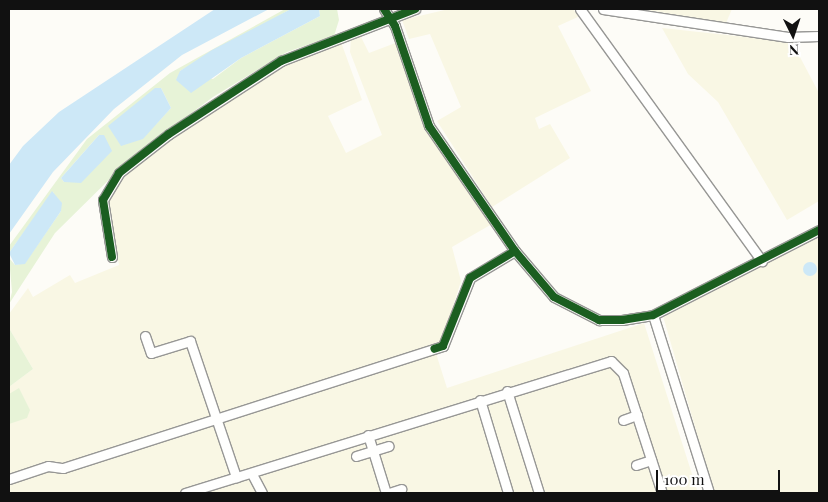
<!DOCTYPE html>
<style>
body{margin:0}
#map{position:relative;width:828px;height:502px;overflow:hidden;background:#fdfcf7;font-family:"Playfair Display",serif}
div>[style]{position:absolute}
.farmland>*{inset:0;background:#f9f7e4}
.green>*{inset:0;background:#e7f3d7}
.water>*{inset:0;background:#cde8f7}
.round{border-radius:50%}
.roads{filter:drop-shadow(1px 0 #979795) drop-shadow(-1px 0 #979795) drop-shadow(0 1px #979795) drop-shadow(0 -1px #979795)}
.minor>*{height:9px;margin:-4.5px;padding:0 4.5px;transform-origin:4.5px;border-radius:4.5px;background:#fffffe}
.cycleway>*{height:8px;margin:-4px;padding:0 4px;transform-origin:4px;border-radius:4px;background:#1b5e20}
span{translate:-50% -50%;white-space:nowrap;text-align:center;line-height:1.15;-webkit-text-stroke:5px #fff;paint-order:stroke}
.frame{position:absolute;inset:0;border:10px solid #111;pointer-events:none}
.north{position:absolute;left:768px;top:10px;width:50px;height:50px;-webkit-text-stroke:4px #fff;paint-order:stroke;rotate:176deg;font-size:14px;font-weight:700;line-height:20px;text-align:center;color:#111}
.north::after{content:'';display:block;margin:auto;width:18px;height:22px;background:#111;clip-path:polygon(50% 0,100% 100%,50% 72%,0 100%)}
.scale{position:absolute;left:656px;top:470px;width:124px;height:22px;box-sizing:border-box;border:2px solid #111;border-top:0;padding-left:6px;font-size:15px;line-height:18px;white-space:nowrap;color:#111;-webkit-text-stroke:4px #fff;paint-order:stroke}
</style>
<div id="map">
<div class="farmland">
<i style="clip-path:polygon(449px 9px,573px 9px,580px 16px,558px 26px,591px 91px,535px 118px,539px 129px,550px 124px,570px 158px,492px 207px,437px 121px,461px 107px,430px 34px,409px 39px,402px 20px)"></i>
<i style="clip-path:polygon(641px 9px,732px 9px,726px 23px)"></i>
<i style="clip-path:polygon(662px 28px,792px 42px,819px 93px,819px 201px,787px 220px,718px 102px,688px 74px)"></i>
<i style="clip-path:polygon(359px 33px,369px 53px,398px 42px,415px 98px,492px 224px,452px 247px,461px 281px,442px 342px,433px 344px,447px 388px,644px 323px,698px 493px,9px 493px,9px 387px,33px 369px,9px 328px,9px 314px,28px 288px,33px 297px,70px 275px,75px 283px,119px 265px,107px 205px,113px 191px,136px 164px,170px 137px,282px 63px,341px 42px,362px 100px,328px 116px,346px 153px,382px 135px,350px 52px,351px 37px)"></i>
<i style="clip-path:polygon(819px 232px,819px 493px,714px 493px,663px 316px)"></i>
</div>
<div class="green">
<i style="clip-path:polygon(evenodd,285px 9px,291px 9px,180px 71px,213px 79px,241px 58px,320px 16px,319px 9px,337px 9px,339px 20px,334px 36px,287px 52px,213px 97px,129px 160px,55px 233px,9px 304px,12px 292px,9px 258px,15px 265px,25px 263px,61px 211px,53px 192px,9px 253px,9px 246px,87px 139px,170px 73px,285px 9px,161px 88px,171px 108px,156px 124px,161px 88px,285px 9px,99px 135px,104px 135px,64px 182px,61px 178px,99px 135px)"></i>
<i style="clip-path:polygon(9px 328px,33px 369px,9px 387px)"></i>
<i style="clip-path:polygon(19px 388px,30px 410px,27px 418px,9px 424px,9px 394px)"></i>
</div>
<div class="water">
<i style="clip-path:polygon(215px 9px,269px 9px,182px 55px,114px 109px,53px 172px,9px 234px,9px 165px,23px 146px,59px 112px)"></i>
<i style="clip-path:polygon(291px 9px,319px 9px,320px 16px,241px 58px,191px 93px,176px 80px,180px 71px,212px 50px)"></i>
<i style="clip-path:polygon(155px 88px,161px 88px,171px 108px,143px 139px,121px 146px,108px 126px)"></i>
<i style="clip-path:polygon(99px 135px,104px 135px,112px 151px,81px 183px,64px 182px,61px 178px)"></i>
<i style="clip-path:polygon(52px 191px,62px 203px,61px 211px,25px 264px,15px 265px,9px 253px)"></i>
<i class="round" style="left:803px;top:262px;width:14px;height:14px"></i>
</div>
<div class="roads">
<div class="minor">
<i style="left:580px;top:9px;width:311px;rotate:54.2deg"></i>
<i style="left:603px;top:9px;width:187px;rotate:8.6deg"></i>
<i style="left:788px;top:37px;width:31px;rotate:-2deg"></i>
<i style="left:515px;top:251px;width:60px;rotate:49.7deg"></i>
<i style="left:554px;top:297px;width:51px;rotate:27.1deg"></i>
<i style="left:599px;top:320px;width:23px"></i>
<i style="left:622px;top:320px;width:31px;rotate:-9deg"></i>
<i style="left:653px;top:315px;width:186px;rotate:-27.1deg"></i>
<i style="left:112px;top:257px;width:58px;rotate:-99deg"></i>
<i style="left:103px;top:200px;width:31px;rotate:-59deg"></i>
<i style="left:119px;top:173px;width:63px;rotate:-38deg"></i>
<i style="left:169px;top:134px;width:134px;rotate:-33.1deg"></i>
<i style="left:281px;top:61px;width:144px;rotate:-21.2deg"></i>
<i style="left:653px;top:315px;width:187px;rotate:72.5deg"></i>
<i style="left:145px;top:336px;width:18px;rotate:71deg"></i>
<i style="left:151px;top:353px;width:41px;rotate:-17.1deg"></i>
<i style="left:190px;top:341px;width:144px;rotate:71.3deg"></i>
<i style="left:507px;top:391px;width:107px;rotate:72.6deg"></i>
<i style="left:480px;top:400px;width:97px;rotate:73.2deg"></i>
<i style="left:623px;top:420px;width:15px;rotate:-20deg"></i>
<i style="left:368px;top:435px;width:61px;rotate:72.8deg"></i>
<i style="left:356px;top:456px;width:34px;rotate:-17deg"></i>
<i style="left:636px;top:465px;width:16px;rotate:-18deg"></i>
<i style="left:252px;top:474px;width:21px;rotate:62deg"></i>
<i style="left:9px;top:479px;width:41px;rotate:-18.4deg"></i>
<i style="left:48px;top:466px;width:15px;rotate:8deg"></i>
<i style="left:63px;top:468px;width:399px;rotate:-17.8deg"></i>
<i style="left:443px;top:346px;width:73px;rotate:-68.3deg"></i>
<i style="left:470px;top:278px;width:52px;rotate:-31deg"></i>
<i style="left:515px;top:251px;width:152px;rotate:-124.5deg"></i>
<i style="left:429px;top:126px;width:106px;rotate:-108.8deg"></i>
<i style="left:395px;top:26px;width:20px;rotate:-123deg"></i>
<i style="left:185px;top:493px;width:446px;rotate:-17.2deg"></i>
<i style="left:611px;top:361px;width:17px;rotate:45deg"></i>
<i style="left:623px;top:373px;width:126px;rotate:72deg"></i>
<i style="left:389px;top:493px;width:13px;rotate:-18deg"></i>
</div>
</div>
<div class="cycleway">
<i style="left:384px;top:9px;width:20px;rotate:57deg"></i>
<i style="left:395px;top:26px;width:106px;rotate:71.2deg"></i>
<i style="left:429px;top:126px;width:152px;rotate:55.5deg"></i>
<i style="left:515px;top:251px;width:52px;rotate:149deg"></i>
<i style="left:470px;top:278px;width:73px;rotate:111.7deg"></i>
<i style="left:443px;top:346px;width:9px;rotate:162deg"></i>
<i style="left:515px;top:251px;width:60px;rotate:49.7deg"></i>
<i style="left:554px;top:297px;width:51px;rotate:27.1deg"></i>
<i style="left:599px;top:320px;width:23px"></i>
<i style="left:622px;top:320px;width:31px;rotate:-9deg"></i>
<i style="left:653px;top:315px;width:186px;rotate:-27.1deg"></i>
<i style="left:112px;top:257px;width:58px;rotate:-99deg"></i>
<i style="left:103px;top:200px;width:31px;rotate:-59deg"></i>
<i style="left:119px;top:173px;width:63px;rotate:-38deg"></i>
<i style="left:169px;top:134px;width:134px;rotate:-33.1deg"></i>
<i style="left:281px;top:61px;width:144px;rotate:-21.2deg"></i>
</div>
<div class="frame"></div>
<div class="north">N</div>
<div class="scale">100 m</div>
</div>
